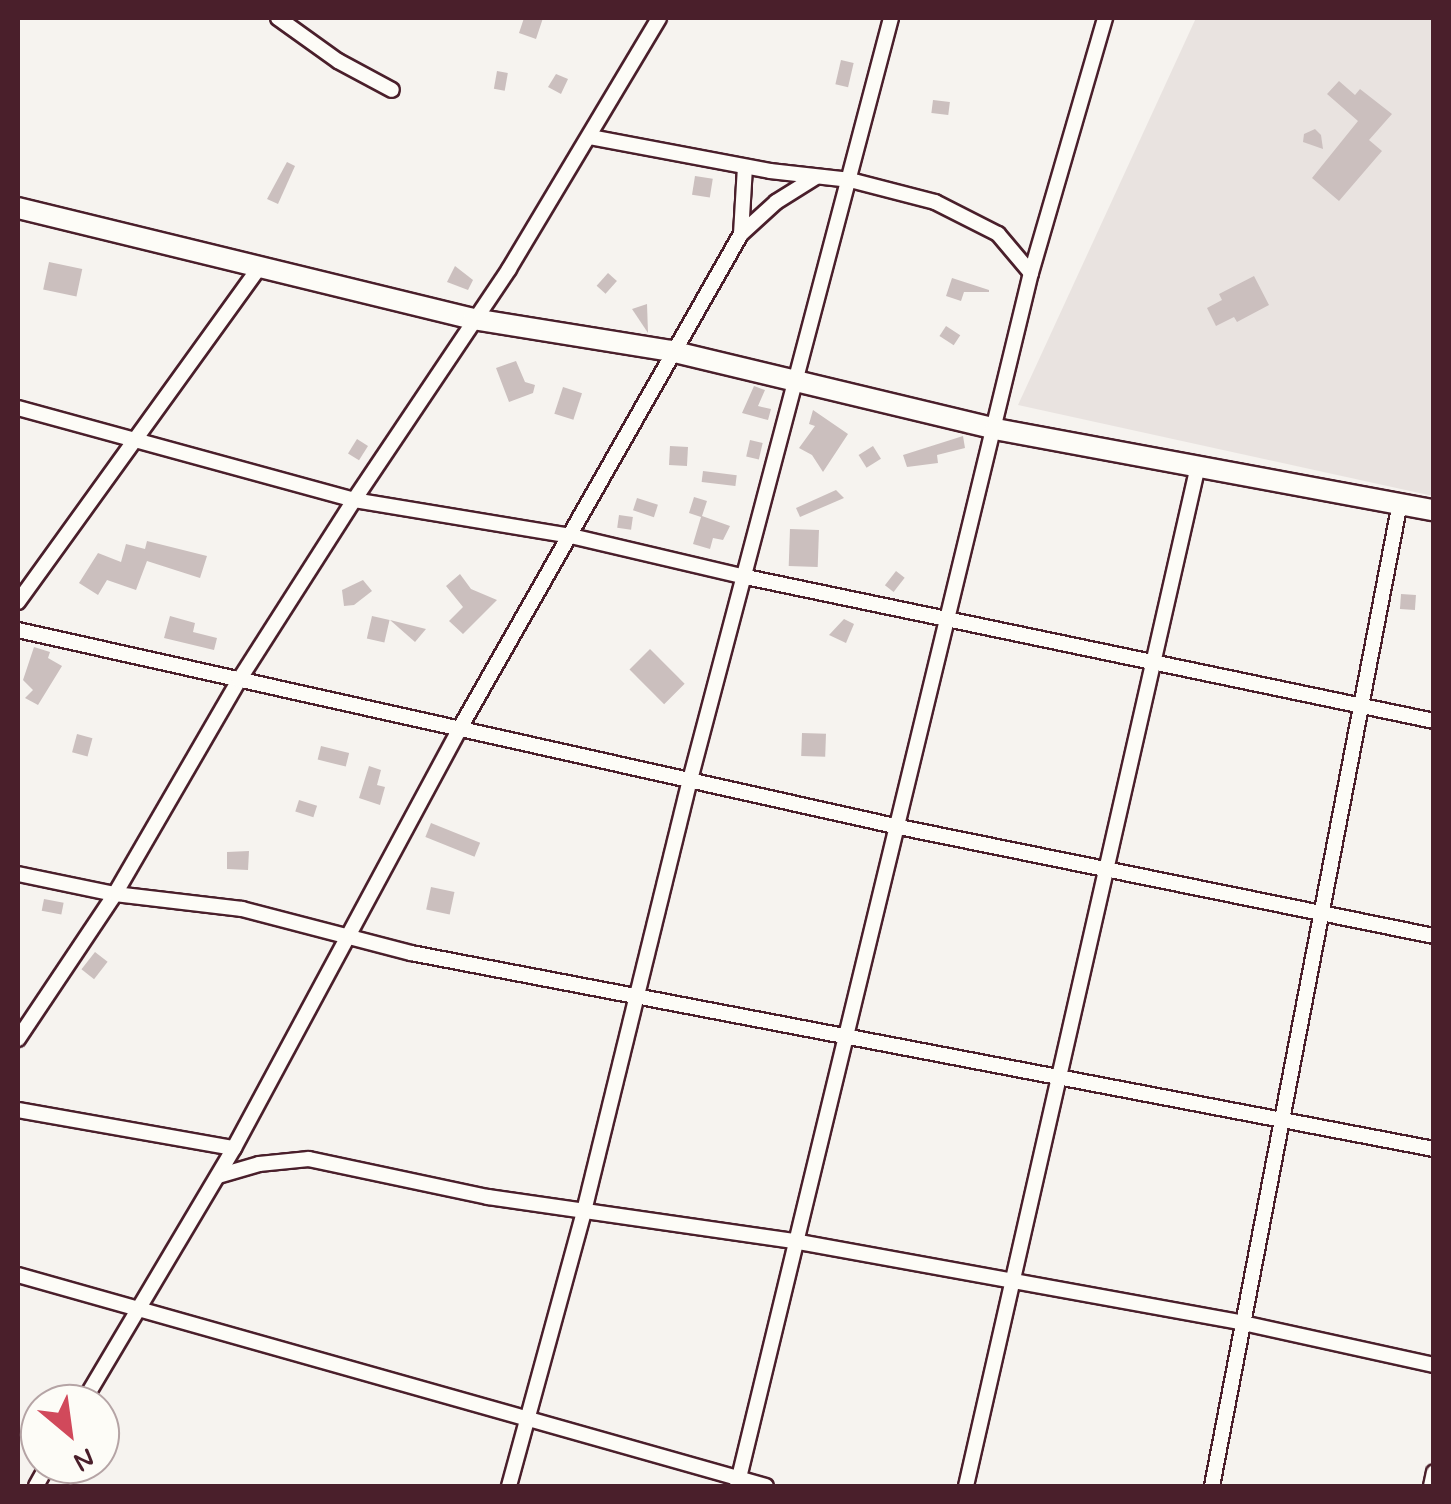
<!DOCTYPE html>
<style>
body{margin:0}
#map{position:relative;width:1451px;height:1504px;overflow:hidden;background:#f6f3ef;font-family:Mynerve,sans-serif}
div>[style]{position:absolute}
.built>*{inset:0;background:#e9e3e0}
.building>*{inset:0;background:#cbbfbe;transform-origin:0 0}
.roads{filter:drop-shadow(2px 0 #4a1f2b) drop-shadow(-2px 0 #4a1f2b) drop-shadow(0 2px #4a1f2b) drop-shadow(0 -2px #4a1f2b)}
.street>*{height:14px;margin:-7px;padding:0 7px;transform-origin:7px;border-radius:7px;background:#fdfcf7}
.secondary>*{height:20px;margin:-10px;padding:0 10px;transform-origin:10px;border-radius:10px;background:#fdfcf7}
span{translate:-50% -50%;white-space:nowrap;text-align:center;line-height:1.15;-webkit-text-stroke:9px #fdfcf7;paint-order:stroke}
.frame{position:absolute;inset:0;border:20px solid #4a1f2b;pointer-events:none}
.north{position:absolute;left:20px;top:1384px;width:100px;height:100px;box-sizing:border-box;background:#fdfcf7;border:2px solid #b5a4a5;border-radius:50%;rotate:151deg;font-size:28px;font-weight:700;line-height:40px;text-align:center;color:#4a1f2b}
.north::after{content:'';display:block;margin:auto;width:35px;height:45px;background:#d1495b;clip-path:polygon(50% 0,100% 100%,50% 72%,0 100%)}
</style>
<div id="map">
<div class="built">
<i style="clip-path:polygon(1196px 18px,1433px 18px,1433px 496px,1018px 405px)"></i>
</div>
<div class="building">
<i style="clip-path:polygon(524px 18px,543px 18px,536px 39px,519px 33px)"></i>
<i style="left:841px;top:60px;width:13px;height:25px;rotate:13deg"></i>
<i style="left:497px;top:71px;width:11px;height:18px;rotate:10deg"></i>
<i style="clip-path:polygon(556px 74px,568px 79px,561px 94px,548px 87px)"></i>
<i style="clip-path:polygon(1339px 81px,1355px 95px,1360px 89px,1392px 114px,1369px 140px,1382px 151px,1339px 201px,1312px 178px,1358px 121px,1327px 94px)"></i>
<i style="left:933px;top:100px;width:17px;height:13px;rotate:7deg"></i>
<i style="clip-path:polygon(1315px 129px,1321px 135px,1323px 149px,1303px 142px,1304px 134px)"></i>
<i style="clip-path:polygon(287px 162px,295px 166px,278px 204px,267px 199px)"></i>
<i style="left:695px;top:176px;width:18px;height:19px;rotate:9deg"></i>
<i style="left:49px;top:262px;width:34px;height:28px;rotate:12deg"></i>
<i style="clip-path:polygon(455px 266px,473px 280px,468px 290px,447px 282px)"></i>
<i style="left:608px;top:273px;width:12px;height:17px;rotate:42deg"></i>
<i style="clip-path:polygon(1254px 276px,1269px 305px,1237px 322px,1234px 317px,1216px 326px,1207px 308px,1222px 300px,1219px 294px)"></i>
<i style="clip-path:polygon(952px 278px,989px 290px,989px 292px,964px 292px,961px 301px,946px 296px)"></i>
<i style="clip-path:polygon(647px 304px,648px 333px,632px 309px)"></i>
<i style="left:946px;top:326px;width:17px;height:12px;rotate:33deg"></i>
<i style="clip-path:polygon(516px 361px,525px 382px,535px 385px,533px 393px,509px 402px,496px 368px)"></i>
<i style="clip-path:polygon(754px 386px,765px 390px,758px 406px,771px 409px,768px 420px,742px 413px)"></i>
<i style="left:563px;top:387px;width:20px;height:28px;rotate:18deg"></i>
<i style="clip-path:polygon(813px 410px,848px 434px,823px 472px,812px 455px,799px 448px,815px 426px,809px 424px)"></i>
<i style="clip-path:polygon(963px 436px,965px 448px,937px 455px,938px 463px,907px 467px,903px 455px)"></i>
<i style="left:357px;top:439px;width:13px;height:17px;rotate:32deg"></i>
<i style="left:750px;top:440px;width:13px;height:17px;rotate:13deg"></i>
<i style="left:670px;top:446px;width:18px;height:19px;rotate:3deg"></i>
<i style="left:873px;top:446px;width:15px;height:17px;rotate:58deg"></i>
<i style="left:703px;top:471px;width:34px;height:11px;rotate:7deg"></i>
<i style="clip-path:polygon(836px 490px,844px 498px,800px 517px,796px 508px)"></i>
<i style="clip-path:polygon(694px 497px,707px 501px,702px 516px,730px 526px,723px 540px,713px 538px,710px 549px,693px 544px,701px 517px,689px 513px)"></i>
<i style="left:637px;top:498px;width:22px;height:13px;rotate:18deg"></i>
<i style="left:619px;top:515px;width:14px;height:13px;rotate:8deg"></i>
<i style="left:790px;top:529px;width:29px;height:37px;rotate:2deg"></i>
<i style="clip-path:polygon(147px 541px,207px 556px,200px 578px,147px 561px,136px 590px,107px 580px,98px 595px,79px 583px,98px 553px,121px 562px,126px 544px,145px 549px)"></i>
<i style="left:896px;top:571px;width:11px;height:18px;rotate:38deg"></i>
<i style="clip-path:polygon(460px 574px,471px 589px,497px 600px,463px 634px,449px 621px,463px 607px,446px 586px)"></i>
<i style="clip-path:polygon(363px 580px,372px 591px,354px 605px,344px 606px,342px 590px)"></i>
<i style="left:1401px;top:594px;width:15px;height:15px;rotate:4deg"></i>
<i style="clip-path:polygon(170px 616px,195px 623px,193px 632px,217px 638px,214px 650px,164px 638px)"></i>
<i style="left:372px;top:616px;width:18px;height:23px;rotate:13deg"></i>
<i style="clip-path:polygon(844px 619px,854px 624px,846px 643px,829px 635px)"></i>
<i style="clip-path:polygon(390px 620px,426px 629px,415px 642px)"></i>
<i style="clip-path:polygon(34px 647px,50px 652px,48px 658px,62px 666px,38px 705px,25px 698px,33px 690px,23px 680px)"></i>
<i style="left:650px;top:649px;width:49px;height:29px;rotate:45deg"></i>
<i style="left:802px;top:733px;width:24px;height:23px;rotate:2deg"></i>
<i style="left:77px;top:734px;width:16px;height:19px;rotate:15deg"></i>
<i style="left:321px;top:746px;width:29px;height:14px;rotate:14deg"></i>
<i style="clip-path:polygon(369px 766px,381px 770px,377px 785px,385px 787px,380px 805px,359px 798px)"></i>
<i style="left:299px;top:800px;width:19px;height:12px;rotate:18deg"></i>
<i style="left:431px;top:823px;width:53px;height:15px;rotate:22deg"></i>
<i style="clip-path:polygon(249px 851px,248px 870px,227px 869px,227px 852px)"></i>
<i style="left:431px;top:887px;width:24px;height:23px;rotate:12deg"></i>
<i style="left:44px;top:899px;width:20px;height:12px;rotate:11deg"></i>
<i style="left:95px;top:952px;width:16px;height:22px;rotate:38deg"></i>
</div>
<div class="roads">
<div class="street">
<i style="left:278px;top:18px;width:74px;rotate:35.6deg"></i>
<i style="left:338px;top:61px;width:61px;rotate:28.2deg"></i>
<i style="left:590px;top:137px;width:183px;rotate:10.7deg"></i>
<i style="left:770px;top:171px;width:81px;rotate:6.4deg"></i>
<i style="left:850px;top:180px;width:88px;rotate:14.5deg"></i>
<i style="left:935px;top:202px;width:71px;rotate:26.9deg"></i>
<i style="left:998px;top:234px;width:51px;rotate:49.8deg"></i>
<i style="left:741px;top:234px;width:67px;rotate:-86.6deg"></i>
<i style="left:18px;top:408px;width:348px;rotate:15.3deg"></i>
<i style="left:354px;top:500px;width:220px;rotate:9.4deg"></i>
<i style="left:571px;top:536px;width:180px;rotate:13.2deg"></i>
<i style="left:746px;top:577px;width:703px;rotate:11.82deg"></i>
<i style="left:18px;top:602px;width:415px;rotate:-54.2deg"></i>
<i style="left:18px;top:630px;width:903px;rotate:12.6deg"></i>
<i style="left:899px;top:827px;width:546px;rotate:11.52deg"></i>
<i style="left:18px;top:874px;width:99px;rotate:11.7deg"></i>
<i style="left:115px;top:894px;width:128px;rotate:6.7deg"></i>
<i style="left:242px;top:909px;width:175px;rotate:14.6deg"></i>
<i style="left:411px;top:953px;width:1042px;rotate:10.85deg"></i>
<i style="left:18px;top:1039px;width:174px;rotate:-56.2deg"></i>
<i style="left:115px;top:894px;width:247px;rotate:-59.9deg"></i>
<i style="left:239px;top:680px;width:214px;rotate:-57.4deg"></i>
<i style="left:354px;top:500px;width:278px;rotate:-56.1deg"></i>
<i style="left:509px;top:269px;width:292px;rotate:-59.1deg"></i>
<i style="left:18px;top:1110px;width:219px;rotate:10deg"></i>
<i style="left:218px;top:1176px;width:43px;rotate:-16.3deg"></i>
<i style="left:259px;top:1164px;width:50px;rotate:-5.7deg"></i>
<i style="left:309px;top:1159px;width:183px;rotate:12deg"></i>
<i style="left:488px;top:1197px;width:314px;rotate:8.2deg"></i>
<i style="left:799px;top:1242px;width:451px;rotate:10.3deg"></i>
<i style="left:1243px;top:1323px;width:196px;rotate:12.4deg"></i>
<i style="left:18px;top:1275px;width:777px;rotate:15.75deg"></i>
<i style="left:82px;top:1404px;width:298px;rotate:-59.3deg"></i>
<i style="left:234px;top:1148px;width:477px;rotate:-61.7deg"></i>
<i style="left:460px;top:728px;width:568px;rotate:-60.37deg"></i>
<i style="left:741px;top:234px;width:47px;rotate:-42.4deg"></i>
<i style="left:776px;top:202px;width:47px;rotate:-32deg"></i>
<i style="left:36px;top:1486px;width:25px;rotate:-61deg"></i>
<i style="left:509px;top:1486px;width:285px;rotate:-74.7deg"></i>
<i style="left:584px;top:1211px;width:444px;rotate:-76.2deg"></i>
<i style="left:690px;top:780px;width:788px;rotate:-75.22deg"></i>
<i style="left:737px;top:1486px;width:1248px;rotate:-76.38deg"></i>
<i style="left:1031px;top:273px;width:266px;rotate:-73.8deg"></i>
<i style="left:966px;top:1486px;width:1046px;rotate:-77.19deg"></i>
<i style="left:1212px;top:1486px;width:1002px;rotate:-79.18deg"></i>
<i style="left:1431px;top:1486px;width:14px;rotate:-78deg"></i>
</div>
<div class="secondary">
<i style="left:18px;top:208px;width:468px;rotate:13.7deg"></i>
<i style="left:473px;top:319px;width:201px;rotate:9.2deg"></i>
<i style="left:671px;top:351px;width:333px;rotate:13.5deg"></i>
<i style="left:995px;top:429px;width:446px;rotate:10.5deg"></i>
</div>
</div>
<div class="frame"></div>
<div class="north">N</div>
</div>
